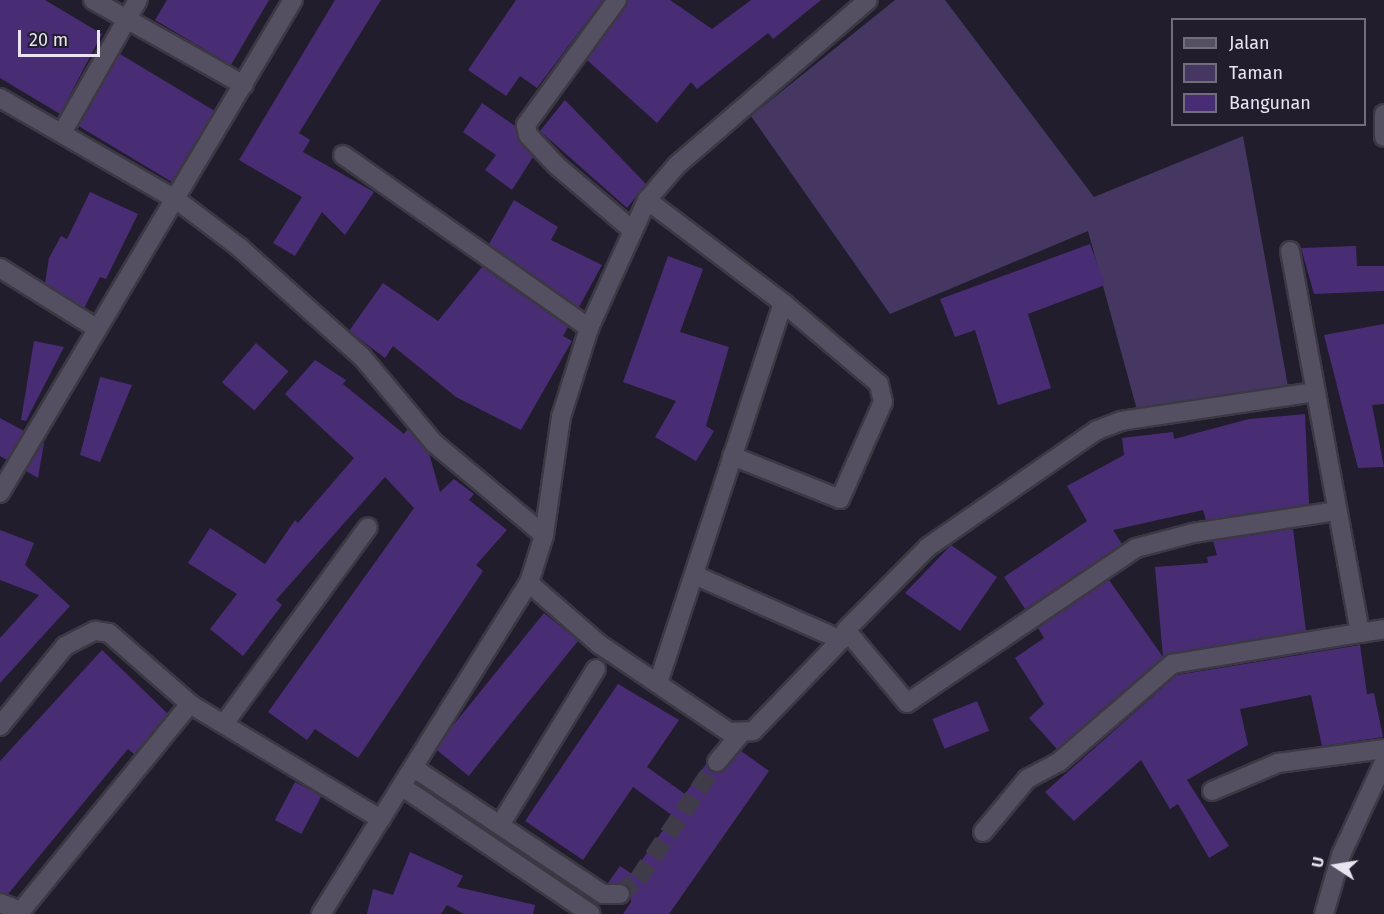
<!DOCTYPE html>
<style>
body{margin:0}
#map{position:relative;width:1384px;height:914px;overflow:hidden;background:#211d2c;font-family:"Fira Sans",sans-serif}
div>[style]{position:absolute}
.green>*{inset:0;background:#453762}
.building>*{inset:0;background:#482d74;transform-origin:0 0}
.minor-tunnel>*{height:18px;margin-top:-9px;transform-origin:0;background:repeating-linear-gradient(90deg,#3f3b49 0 18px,transparent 0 27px)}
.roads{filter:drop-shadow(2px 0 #3c3844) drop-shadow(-2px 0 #3c3844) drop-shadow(0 2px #3c3844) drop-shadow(0 -2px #3c3844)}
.minor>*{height:18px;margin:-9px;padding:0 9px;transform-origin:9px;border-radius:9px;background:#545061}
span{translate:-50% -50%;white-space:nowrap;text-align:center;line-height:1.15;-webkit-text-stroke:4.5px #211d2c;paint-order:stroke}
.legend{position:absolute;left:1171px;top:18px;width:195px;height:108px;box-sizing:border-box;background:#211d2c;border:2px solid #716d7a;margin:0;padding:8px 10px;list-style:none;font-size:18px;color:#e8e5f0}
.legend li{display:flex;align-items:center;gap:12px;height:30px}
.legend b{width:30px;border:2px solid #716d7a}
.north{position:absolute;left:1306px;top:836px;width:60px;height:60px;-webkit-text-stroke:4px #211d2c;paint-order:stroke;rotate:282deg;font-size:16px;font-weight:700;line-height:24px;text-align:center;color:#e8e5f0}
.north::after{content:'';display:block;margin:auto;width:21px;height:27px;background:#e8e5f0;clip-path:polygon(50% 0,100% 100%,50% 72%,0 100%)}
.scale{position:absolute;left:18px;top:30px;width:82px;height:27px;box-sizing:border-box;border:3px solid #e8e5f0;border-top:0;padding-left:8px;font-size:18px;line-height:21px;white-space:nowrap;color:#e8e5f0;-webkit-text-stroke:4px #211d2c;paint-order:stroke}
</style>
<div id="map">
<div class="green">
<i style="clip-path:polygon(895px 0,945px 0,1094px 197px,1243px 136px,1289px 392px,1140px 421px,1088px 231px,890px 314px,751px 116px)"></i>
</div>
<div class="building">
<i style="clip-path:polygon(0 0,45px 0,102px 34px,60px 114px,0 78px)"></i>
<i style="clip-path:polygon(167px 0,269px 0,231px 65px,155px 20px)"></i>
<i style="clip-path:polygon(335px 0,381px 0,299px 133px,310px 140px,303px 152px,374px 192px,345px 235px,322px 212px,295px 256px,273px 243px,302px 197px,239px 160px)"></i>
<i style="clip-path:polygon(516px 0,603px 0,537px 88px,520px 76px,506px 96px,468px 70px)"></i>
<i style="clip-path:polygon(628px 0,670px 0,712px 29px,751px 0,821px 0,773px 39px,768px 33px,697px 89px,691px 82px,657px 123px,587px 60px)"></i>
<i style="left:120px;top:54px;width:110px;height:83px;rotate:31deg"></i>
<i style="clip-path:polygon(565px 100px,646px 184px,627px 208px,540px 131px)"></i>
<i style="clip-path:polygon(482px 103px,515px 126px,519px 142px,533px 157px,512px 190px,485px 170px,496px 155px,463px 132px)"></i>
<i style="clip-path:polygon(90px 192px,138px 214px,106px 279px,100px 277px,84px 308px,45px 283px,49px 258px,61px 236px,67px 239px)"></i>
<i style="clip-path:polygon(514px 200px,558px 227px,551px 240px,602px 265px,579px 307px,489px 244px)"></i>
<i style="clip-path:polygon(1090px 244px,1105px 285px,1028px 314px,1051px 388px,998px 405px,975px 330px,955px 337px,940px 299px)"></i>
<i style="clip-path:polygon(1356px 246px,1357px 266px,1384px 266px,1384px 291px,1314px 294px,1301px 248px)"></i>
<i style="clip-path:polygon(668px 256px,703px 269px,680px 332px,729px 347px,706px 426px,714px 431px,696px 461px,655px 437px,676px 401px,623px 382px)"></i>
<i style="clip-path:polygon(482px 267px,568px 327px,563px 336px,572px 341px,521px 430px,456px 397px,393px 346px,385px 358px,349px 331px,383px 283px,438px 321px)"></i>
<i style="clip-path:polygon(1384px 324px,1384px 404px,1372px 405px,1384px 467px,1358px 468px,1324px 335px)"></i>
<i style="clip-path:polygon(34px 341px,64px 347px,26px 421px,21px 420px)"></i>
<i style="left:256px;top:343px;width:43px;height:52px;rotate:41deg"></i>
<i style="clip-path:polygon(315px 360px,346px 380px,343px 384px,404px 434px,408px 429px,429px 453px,440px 492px,454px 479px,474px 494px,469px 500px,507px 530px,476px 565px,483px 571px,358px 758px,315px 729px,307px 740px,268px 712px,414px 508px,385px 477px,276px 600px,282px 605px,243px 656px,210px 629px,237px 594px,188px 563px,210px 528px,265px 564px,295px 520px,298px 523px,354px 458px,285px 394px)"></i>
<i style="clip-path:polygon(100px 377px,132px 385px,100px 462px,80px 455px)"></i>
<i style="clip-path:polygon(1305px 414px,1309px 504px,1206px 520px,1203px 510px,1113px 530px,1122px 544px,1025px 609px,1004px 577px,1087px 521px,1067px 486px,1124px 455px,1122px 438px,1173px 432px,1174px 439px,1249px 419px)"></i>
<i style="clip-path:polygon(0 418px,24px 431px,7px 460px,0 456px)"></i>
<i style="clip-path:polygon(43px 443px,44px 443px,38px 478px,26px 471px)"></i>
<i style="clip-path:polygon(1293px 529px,1306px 631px,1165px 655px,1057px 749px,1029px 718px,1044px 704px,1015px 658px,1044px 638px,1038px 628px,1109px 580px,1163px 657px,1155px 567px,1208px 563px,1207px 557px,1217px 555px,1213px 541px)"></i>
<i style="clip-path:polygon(0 530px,34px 543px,25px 565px,70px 606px,0 683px,0 638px,39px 595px,0 580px)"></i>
<i style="clip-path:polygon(951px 545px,997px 577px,960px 631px,905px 593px)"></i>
<i style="left:544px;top:613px;width:44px;height:174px;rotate:39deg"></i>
<i style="clip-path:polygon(1360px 645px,1367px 694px,1374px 693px,1383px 737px,1322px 746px,1311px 695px,1240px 709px,1248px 745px,1187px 780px,1229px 846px,1209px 858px,1178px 804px,1170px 809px,1141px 760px,1074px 821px,1045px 792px,1177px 675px)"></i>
<i style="clip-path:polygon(102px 650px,168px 714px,134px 754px,128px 749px,8px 894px,0 892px,0 761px)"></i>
<i style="clip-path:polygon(618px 684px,679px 720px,647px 767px,685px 794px,706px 764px,720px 773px,741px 751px,769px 771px,669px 914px,623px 914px,631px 902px,630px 889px,608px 883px,620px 866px,632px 874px,673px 816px,633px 787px,583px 860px,525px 821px)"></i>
<i style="left:977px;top:701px;width:32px;height:48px;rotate:68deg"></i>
<i style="left:295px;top:782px;width:30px;height:43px;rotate:28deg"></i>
<i style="clip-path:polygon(410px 852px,463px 876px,457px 887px,535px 905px,533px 914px,464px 914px,447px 905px,441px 914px,367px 914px,373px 889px,393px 895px)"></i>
</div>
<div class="minor-tunnel">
<i style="left:620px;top:894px;width:23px;rotate:-40deg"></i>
<i style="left:638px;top:879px;width:141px;rotate:-56deg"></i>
</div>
<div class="roads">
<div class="minor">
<i style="left:93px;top:0;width:173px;rotate:29.4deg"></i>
<i style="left:617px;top:0;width:155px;rotate:126.1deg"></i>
<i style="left:526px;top:125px;width:10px;rotate:79deg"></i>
<i style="left:528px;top:135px;width:41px;rotate:47deg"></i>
<i style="left:556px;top:165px;width:100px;rotate:40.5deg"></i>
<i style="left:0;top:98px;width:204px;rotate:30deg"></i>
<i style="left:177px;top:200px;width:78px;rotate:37.2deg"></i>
<i style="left:239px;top:247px;width:165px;rotate:41.8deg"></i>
<i style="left:362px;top:357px;width:112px;rotate:50.1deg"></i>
<i style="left:434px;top:443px;width:143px;rotate:39.9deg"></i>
<i style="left:544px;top:535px;width:119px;rotate:-81.8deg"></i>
<i style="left:561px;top:417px;width:93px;rotate:-72.5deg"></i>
<i style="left:589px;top:328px;width:141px;rotate:-65.6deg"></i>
<i style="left:647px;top:200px;width:46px;rotate:-49.4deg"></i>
<i style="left:677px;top:165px;width:252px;rotate:-40.8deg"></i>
<i style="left:1384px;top:114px;width:23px;rotate:90deg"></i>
<i style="left:62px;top:133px;width:153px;rotate:-60.3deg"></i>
<i style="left:343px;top:155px;width:301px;rotate:35.1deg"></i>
<i style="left:647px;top:200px;width:171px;rotate:37.1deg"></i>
<i style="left:783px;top:303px;width:400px;rotate:108.2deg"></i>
<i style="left:1290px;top:251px;width:388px;rotate:79.6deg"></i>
<i style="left:1360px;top:633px;width:24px;rotate:-9deg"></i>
<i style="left:0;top:268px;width:113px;rotate:32deg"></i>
<i style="left:1315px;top:392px;width:196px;rotate:171.5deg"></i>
<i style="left:1121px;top:421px;width:26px;rotate:159deg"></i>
<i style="left:1097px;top:430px;width:206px;rotate:145.3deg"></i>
<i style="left:928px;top:547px;width:117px;rotate:134.7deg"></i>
<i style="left:846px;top:630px;width:95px;rotate:50.1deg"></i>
<i style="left:907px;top:703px;width:277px;rotate:-34.1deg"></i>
<i style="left:1136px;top:548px;width:59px;rotate:-14.7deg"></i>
<i style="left:1193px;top:533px;width:146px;rotate:-8.7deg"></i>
<i style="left:732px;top:456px;width:116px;rotate:21.7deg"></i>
<i style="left:840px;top:499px;width:106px;rotate:-66.1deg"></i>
<i style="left:883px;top:402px;width:18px;rotate:-103deg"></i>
<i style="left:879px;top:384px;width:126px;rotate:-139.8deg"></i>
<i style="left:0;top:493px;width:573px;rotate:-59.28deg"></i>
<i style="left:529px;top:583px;width:93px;rotate:41.1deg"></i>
<i style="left:599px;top:644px;width:157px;rotate:34.1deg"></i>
<i style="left:729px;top:732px;width:24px;rotate:-2deg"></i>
<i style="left:753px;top:731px;width:127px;rotate:-46deg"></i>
<i style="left:841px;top:640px;width:161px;rotate:-156.1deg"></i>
<i style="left:226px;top:721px;width:240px;rotate:-53.8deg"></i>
<i style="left:0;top:726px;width:103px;rotate:-50.9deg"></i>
<i style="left:65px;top:646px;width:34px;rotate:-27deg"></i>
<i style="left:95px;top:631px;width:14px;rotate:8deg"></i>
<i style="left:109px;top:633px;width:108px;rotate:41.2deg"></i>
<i style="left:190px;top:704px;width:223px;rotate:31.1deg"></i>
<i style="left:717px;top:762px;width:38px;rotate:-50deg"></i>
<i style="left:414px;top:768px;width:227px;rotate:33.7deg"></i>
<i style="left:603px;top:894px;width:17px"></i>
<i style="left:404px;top:788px;width:225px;rotate:34deg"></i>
<i style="left:1212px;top:791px;width:72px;rotate:-23deg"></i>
<i style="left:1278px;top:763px;width:107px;rotate:-7.5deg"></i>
<i style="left:500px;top:825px;width:183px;rotate:-58.4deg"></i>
<i style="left:983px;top:832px;width:69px;rotate:-50.3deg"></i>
<i style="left:1027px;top:779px;width:36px;rotate:-28deg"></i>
<i style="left:1059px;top:762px;width:150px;rotate:-40.9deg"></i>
<i style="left:1172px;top:664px;width:191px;rotate:-9.4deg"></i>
<i style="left:0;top:903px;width:22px;rotate:21deg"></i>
<i style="left:21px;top:911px;width:267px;rotate:-50.8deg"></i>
<i style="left:321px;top:914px;width:391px;rotate:-57.9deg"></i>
<i style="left:529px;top:583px;width:50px;rotate:-72.6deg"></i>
<i style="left:1324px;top:914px;width:61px;rotate:-73.9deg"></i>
<i style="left:1341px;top:855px;width:102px;rotate:-65.2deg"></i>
</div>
</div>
<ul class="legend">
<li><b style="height:8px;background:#545061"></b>Jalan</li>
<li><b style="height:16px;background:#453762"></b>Taman</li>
<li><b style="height:16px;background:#482d74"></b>Bangunan</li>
</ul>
<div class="north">U</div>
<div class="scale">20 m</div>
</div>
